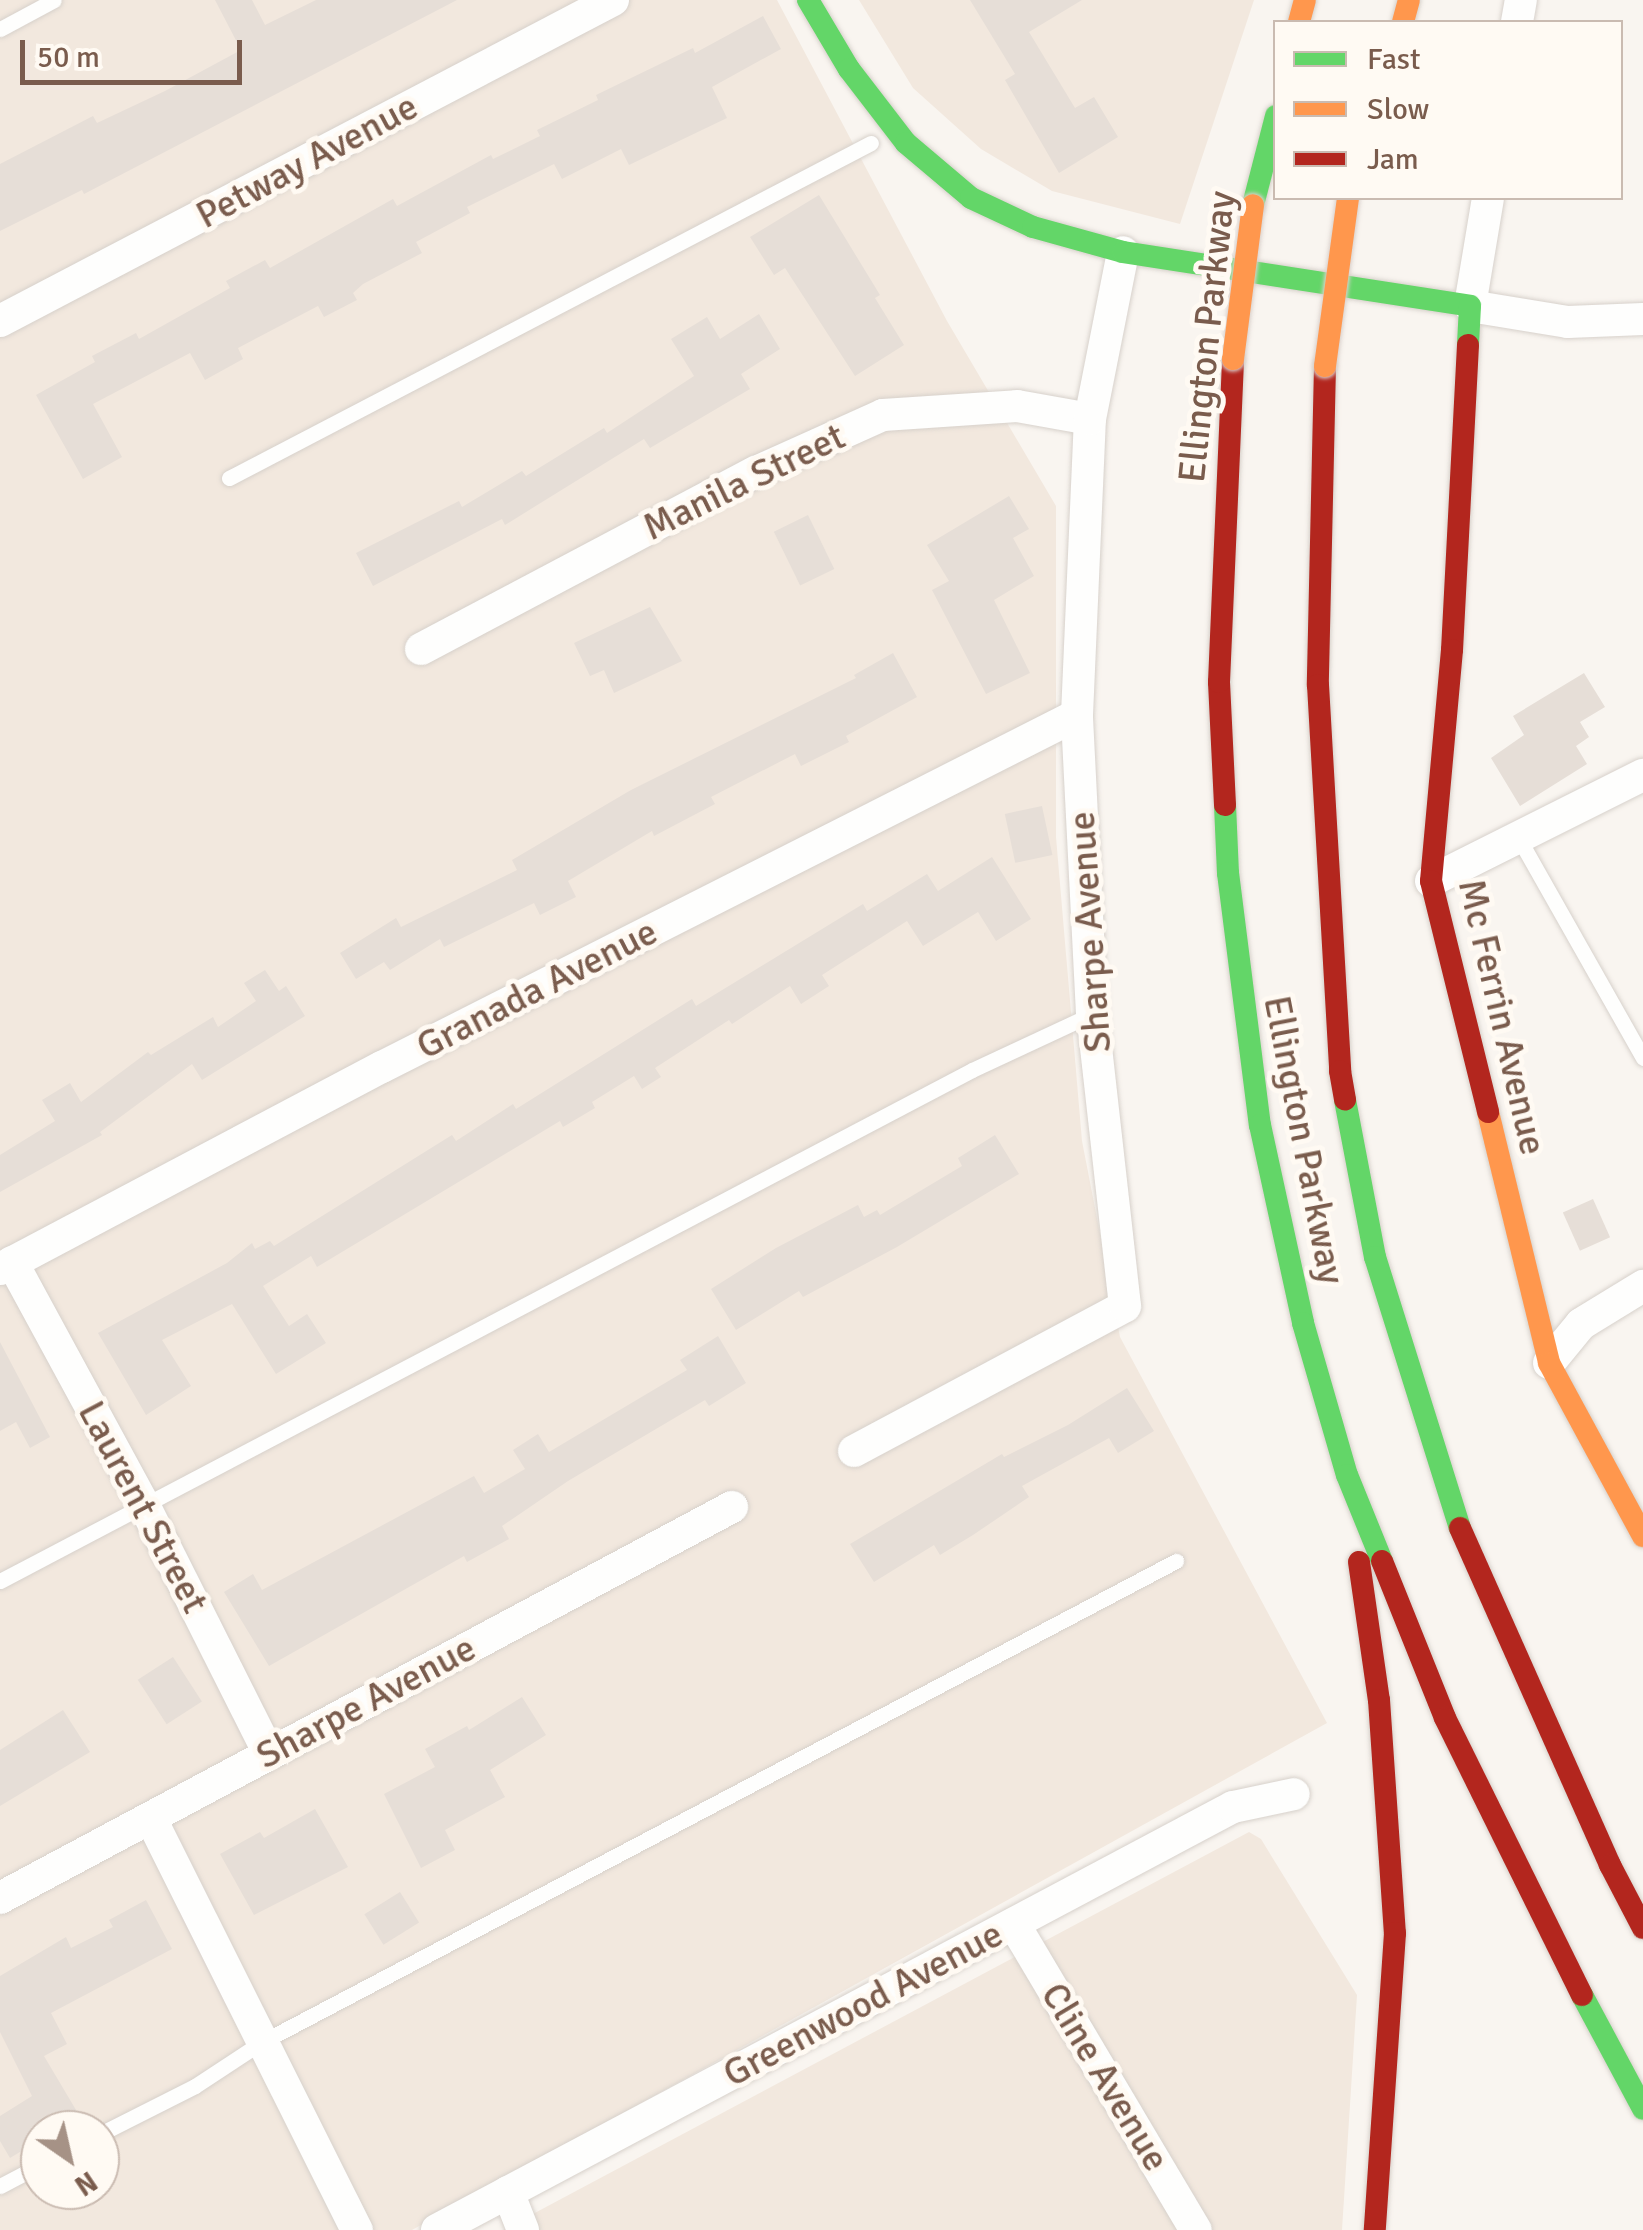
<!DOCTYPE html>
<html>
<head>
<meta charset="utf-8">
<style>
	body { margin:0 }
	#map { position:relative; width:1643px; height:2230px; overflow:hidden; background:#f9f5f0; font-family:Signika,sans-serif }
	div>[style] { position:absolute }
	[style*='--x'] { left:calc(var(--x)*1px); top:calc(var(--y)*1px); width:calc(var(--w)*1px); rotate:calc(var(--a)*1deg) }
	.residential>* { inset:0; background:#f2e8de }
	.building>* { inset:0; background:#e6ded7; transform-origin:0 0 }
	.roads { filter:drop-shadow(0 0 2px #d7d1cb) drop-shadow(0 0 2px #d7d1cb) }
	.lane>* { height:15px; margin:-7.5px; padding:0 7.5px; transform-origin:7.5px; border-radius:7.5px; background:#fefefd }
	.street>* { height:32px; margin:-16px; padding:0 16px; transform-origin:16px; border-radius:16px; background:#fefefd }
	.fast>* { height:22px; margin:-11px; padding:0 11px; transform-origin:11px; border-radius:11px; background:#63d668 }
	.slow>* { height:22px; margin:-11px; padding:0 11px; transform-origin:11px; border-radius:11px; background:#ff974d }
	.jam>* { height:22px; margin:-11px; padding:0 11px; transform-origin:11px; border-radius:11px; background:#b3261e }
	.bridges { filter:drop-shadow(0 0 2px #dad1cc) drop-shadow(0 0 2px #dad1cc) }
	.slow-bridge>* { height:22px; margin:-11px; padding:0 11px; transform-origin:11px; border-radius:11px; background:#ff974d }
	span { translate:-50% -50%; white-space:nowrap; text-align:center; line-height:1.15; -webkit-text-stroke:10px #fffaf3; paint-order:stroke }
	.street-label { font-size:38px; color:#7a5c4d }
	.legend { position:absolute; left:1273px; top:20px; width:350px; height:180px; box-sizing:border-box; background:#fffaf3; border:2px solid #cabbb1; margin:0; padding:12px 18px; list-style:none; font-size:30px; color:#7a5c4d }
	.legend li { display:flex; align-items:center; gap:20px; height:50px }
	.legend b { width:50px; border:2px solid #cabbb1 }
	.north { position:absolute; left:20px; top:2110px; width:100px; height:100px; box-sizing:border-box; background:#fffaf3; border:2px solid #cabbb1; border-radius:50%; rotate:146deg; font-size:28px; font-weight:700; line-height:40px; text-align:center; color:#7a5c4d }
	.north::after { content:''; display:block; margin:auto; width:35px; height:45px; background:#a69286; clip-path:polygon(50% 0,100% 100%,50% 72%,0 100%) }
	.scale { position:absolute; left:20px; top:40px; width:222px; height:45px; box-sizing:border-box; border:5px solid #7a5c4d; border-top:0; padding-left:12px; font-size:30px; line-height:35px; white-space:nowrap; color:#7a5c4d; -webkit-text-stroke:8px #fffaf3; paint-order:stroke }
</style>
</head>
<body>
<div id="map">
	<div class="residential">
		<div style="clip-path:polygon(evenodd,0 0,777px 0,947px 321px,1056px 506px,1056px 837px,1082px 1141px,1120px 1337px,1327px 1723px,412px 2230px,0 2230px,0 0,40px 2130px,100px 2130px,100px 2190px,40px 2190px,40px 2130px)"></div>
		<div style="clip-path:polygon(859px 0,1254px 0,1180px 224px,1052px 191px,981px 149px,913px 88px)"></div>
		<div style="clip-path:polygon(1249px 1832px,1261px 1839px,1357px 1995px,1342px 2230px,503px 2230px)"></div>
	</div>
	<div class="building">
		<div style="clip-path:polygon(215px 0,252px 0,265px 25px,316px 0,457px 0,84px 194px,82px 190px,0 231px,0 164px,93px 116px,97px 123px,165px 91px,241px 50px)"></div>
		<div style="clip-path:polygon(970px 0,1082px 0,1029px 32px,1075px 108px,1094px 97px,1118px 137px,1059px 173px,1005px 80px,1015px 74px)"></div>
		<div style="clip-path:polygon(763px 16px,781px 49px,712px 87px,727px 118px,629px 165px,621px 149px,562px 179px,554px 164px,467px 207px,470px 213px,416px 242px,422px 253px,363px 284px,353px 293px,357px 300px,324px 317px,318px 306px,238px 348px,243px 359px,205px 380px,190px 353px,93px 404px,122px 457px,83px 479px,36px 395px,95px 362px,92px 356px,136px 333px,139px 339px,230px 288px,226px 281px,265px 260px,270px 268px,393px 199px,397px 206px,491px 155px,493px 159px,540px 136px,537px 130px,598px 100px,596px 95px,693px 48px,695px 53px)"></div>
		<div style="clip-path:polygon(819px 195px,880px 295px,875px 298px,904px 345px,855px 376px,785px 268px,774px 275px,750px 237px)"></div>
		<div style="clip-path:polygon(759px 314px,780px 349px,741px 374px,750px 389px,650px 448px,644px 439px,505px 525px,502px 519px,373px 586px,356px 553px,459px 501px,462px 507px,522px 471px,526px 476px,604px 428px,607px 433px,694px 376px,671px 339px,707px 317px,720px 339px)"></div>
		<div style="clip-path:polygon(1009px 496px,1029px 529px,1013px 538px,1034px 576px,994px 600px,1030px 673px,986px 694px,932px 590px,949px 581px,927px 545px)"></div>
		<div style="left:808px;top:515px;width:60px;height:38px;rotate:64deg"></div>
		<div style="clip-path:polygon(650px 607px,682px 661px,614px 693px,604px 670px,590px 676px,574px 643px)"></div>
		<div style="clip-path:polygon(893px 653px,917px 697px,846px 736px,849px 742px,801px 766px,795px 754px,711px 797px,715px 804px,654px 836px,652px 831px,568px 881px,576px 897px,540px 915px,534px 903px,444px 947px,440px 939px,390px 970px,384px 962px,356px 979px,340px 953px,396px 918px,401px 927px,517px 870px,512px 860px,631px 790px,856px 678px,854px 675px)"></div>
		<div style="clip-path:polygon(1584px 673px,1605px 707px,1580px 722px,1589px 737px,1576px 746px,1587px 764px,1520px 806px,1491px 758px,1524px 735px,1513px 716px)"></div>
		<div style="left:1042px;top:806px;width:50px;height:38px;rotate:78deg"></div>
		<div style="clip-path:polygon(992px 857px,1031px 919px,996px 941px,978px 912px,923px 946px,907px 921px,822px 975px,829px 986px,801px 1004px,790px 986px,732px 1024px,729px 1020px,655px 1068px,661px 1077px,642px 1089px,634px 1076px,592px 1102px,595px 1108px,563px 1127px,560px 1121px,317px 1267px,311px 1256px,263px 1286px,289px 1326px,307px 1314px,326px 1343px,276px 1374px,232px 1304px,162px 1340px,191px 1386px,146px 1415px,98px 1333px,227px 1263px,252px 1243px,255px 1249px,270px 1241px,274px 1246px,452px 1135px,456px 1141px,513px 1104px,516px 1109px,692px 999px,696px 1006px,863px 904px,867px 911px,927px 874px,938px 891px)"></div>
		<div style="clip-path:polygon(265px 970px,279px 991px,286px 986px,305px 1016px,202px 1080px,192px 1064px,100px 1132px,102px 1135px,0 1192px,0 1155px,55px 1121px,42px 1100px,70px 1083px,81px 1102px,148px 1052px,151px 1055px,213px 1017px,218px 1027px,256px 1001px,244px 983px)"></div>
		<div style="clip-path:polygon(995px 1135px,1019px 1174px,897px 1247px,803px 1297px,799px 1291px,736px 1330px,711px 1289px,776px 1248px,858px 1205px,864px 1217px,877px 1210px,880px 1215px,962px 1166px,958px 1158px)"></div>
		<div style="left:1593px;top:1199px;width:42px;height:33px;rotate:66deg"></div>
		<div style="clip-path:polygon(718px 1336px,746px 1383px,709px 1406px,705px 1400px,568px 1481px,502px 1526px,509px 1539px,467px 1562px,464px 1556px,269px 1666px,224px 1592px,253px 1574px,262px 1590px,474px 1476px,484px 1493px,525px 1469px,513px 1450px,538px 1434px,549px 1452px,687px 1370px,680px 1360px)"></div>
		<div style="clip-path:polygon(0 1342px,50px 1437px,30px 1448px,16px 1422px,0 1431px)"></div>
		<div style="clip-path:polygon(1127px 1388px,1154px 1431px,1118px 1453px,1109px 1438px,1022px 1486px,1029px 1497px,973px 1535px,940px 1555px,934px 1545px,874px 1582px,850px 1544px,1002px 1454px,1004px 1457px,1068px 1425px)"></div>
		<div style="left:173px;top:1657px;width:53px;height:42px;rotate:57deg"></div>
		<div style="clip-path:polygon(522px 1697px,546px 1735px,490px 1770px,505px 1797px,445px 1830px,455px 1850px,421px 1868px,384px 1794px,435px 1767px,425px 1749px,467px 1726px,469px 1730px)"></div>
		<div style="clip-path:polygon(63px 1710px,90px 1752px,0 1806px,0 1750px)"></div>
		<div style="clip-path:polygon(315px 1809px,348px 1867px,254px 1915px,220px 1854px,260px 1832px,264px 1838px)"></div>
		<div style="left:400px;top:1892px;width:36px;height:42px;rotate:58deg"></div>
		<div style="clip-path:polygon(146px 1900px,172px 1949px,51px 2013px,67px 2044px,44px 2056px,79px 2115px,54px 2130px,40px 2130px,40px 2140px,10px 2158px,0 2141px,0 2116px,32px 2096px,0 2032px,0 1976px,66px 1937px,71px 1948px,113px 1927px,109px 1920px)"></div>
	</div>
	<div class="roads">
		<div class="lane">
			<div style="--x:0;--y:29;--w:61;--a:-28.2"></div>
			<div style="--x:229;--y:478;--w:724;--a:-27.56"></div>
			<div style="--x:1518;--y:837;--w:254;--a:60.5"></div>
			<div style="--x:0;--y:1581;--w:1098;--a:-27.73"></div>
			<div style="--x:972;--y:1070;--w:132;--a:-25"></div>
			<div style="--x:100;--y:2134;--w:106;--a:-26.8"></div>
			<div style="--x:195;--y:2086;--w:80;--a:-33.3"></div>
			<div style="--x:262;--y:2042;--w:1033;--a:-27.76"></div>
			<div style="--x:0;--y:2186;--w:45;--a:-27.7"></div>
		</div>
		<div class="street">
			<div style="--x:1517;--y:22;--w:22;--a:-80"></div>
			<div style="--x:1488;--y:198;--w:109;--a:99.5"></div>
			<div style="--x:1470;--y:306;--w:99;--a:9.3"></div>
			<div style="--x:1568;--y:322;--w:75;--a:-2.3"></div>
			<div style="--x:0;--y:321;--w:692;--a:-27.64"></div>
			<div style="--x:421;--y:649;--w:379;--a:-27.9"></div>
			<div style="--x:756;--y:472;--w:139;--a:-24.2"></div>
			<div style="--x:883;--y:415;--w:134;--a:-3.8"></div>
			<div style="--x:1017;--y:406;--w:74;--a:10.1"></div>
			<div style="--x:1431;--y:881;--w:237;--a:-26.6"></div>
			<div style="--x:12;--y:1262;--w:279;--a:61.5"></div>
			<div style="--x:145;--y:1507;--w:276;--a:63.3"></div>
			<div style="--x:0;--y:1269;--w:432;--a:-27.9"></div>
			<div style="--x:382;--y:1067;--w:779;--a:-26.86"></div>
			<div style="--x:1549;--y:1363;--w:50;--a:-50.6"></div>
			<div style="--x:1581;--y:1324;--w:73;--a:-31.5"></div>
			<div style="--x:854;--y:1451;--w:307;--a:-28.1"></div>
			<div style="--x:1125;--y:1306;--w:294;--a:-96.4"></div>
			<div style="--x:1092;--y:1014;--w:299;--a:-92.9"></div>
			<div style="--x:1077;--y:715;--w:296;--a:-87.5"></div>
			<div style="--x:1090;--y:419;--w:170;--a:-78.8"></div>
			<div style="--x:151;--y:1819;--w:460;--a:63.4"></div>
			<div style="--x:0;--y:1898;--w:830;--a:-28.11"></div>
			<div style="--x:1014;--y:1924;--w:356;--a:59.3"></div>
			<div style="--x:508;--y:2192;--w:41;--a:68.5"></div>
			<div style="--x:437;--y:2230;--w:901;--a:-27.99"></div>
			<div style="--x:1233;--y:1807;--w:62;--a:-12"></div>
		</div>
		<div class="fast">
			<div style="--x:808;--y:0;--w:80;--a:59.3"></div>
			<div style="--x:849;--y:69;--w:93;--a:52.4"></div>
			<div style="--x:906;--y:143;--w:85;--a:40.2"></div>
			<div style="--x:971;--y:198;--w:68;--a:25.1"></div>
			<div style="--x:1033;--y:227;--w:93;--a:15.5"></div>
			<div style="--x:1123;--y:252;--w:351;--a:8.8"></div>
			<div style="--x:1470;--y:306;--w:39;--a:93"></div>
			<div style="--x:1253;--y:205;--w:92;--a:-75.5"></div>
			<div style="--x:1225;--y:805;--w:68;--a:87.5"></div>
			<div style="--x:1228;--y:873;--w:254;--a:82.8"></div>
			<div style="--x:1260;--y:1125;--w:203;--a:77.7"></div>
			<div style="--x:1303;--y:1323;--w:158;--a:73.9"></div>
			<div style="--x:1347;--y:1475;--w:93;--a:67.9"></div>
			<div style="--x:1345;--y:1100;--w:160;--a:79.2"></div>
			<div style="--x:1375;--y:1257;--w:284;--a:72.6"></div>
			<div style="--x:1582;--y:1995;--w:129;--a:61.8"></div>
		</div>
		<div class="slow">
			<div style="--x:1299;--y:22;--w:23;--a:-75"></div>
			<div style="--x:1403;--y:22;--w:23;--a:-75"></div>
			<div style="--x:1488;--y:1112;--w:258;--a:76.3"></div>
			<div style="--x:1549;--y:1363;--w:197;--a:61.5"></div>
		</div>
		<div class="jam">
			<div style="--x:1468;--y:345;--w:305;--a:93"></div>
			<div style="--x:1452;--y:650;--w:232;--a:95.2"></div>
			<div style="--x:1431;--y:881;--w:238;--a:76.1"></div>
			<div style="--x:1325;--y:366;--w:319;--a:91.3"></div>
			<div style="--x:1318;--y:685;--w:387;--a:86.7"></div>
			<div style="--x:1340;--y:1071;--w:29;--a:80"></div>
			<div style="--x:1225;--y:805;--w:123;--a:-92.8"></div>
			<div style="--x:1219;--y:682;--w:323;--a:-87.5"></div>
			<div style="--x:1460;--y:1528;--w:369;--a:66"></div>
			<div style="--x:1610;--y:1865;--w:71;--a:62.4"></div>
			<div style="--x:1382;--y:1561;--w:169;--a:68.1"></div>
			<div style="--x:1445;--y:1718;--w:309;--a:63.7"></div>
			<div style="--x:1359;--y:1562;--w:139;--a:81.8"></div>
			<div style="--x:1379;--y:1700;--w:234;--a:86.1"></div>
			<div style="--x:1395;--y:1933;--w:298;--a:93.9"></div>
		</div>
	</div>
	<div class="bridges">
		<div class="slow-bridge">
			<div style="--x:1233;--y:359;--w:155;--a:-82.6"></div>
			<div style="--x:1325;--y:366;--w:170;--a:-82.2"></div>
		</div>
	</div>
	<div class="street-label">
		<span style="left:307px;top:161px;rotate:-28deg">Petway Avenue</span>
		<span style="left:1207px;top:337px;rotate:-84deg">Ellington Parkway</span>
		<span style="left:744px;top:482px;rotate:-26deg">Manila Street</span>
		<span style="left:1090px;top:932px;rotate:-94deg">Sharpe Avenue</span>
		<span style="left:537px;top:989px;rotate:-27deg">Granada Avenue</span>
		<span style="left:1502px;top:1017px;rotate:77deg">Mc Ferrin Avenue</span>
		<span style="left:1304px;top:1140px;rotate:79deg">Ellington Parkway</span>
		<span style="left:143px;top:1507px;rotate:62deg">Laurent Street</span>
		<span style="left:366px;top:1702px;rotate:-28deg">Sharpe Avenue</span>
		<span style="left:863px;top:2004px;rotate:-28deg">Greenwood Avenue</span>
		<span style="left:1105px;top:2077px;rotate:59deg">Cline Avenue</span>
	</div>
	<ul class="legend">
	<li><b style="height:12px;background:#63d668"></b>Fast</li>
	<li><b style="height:12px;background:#ff974d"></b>Slow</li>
	<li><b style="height:12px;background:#b3261e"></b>Jam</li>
	</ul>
	<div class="north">N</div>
	<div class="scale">50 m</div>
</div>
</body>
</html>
